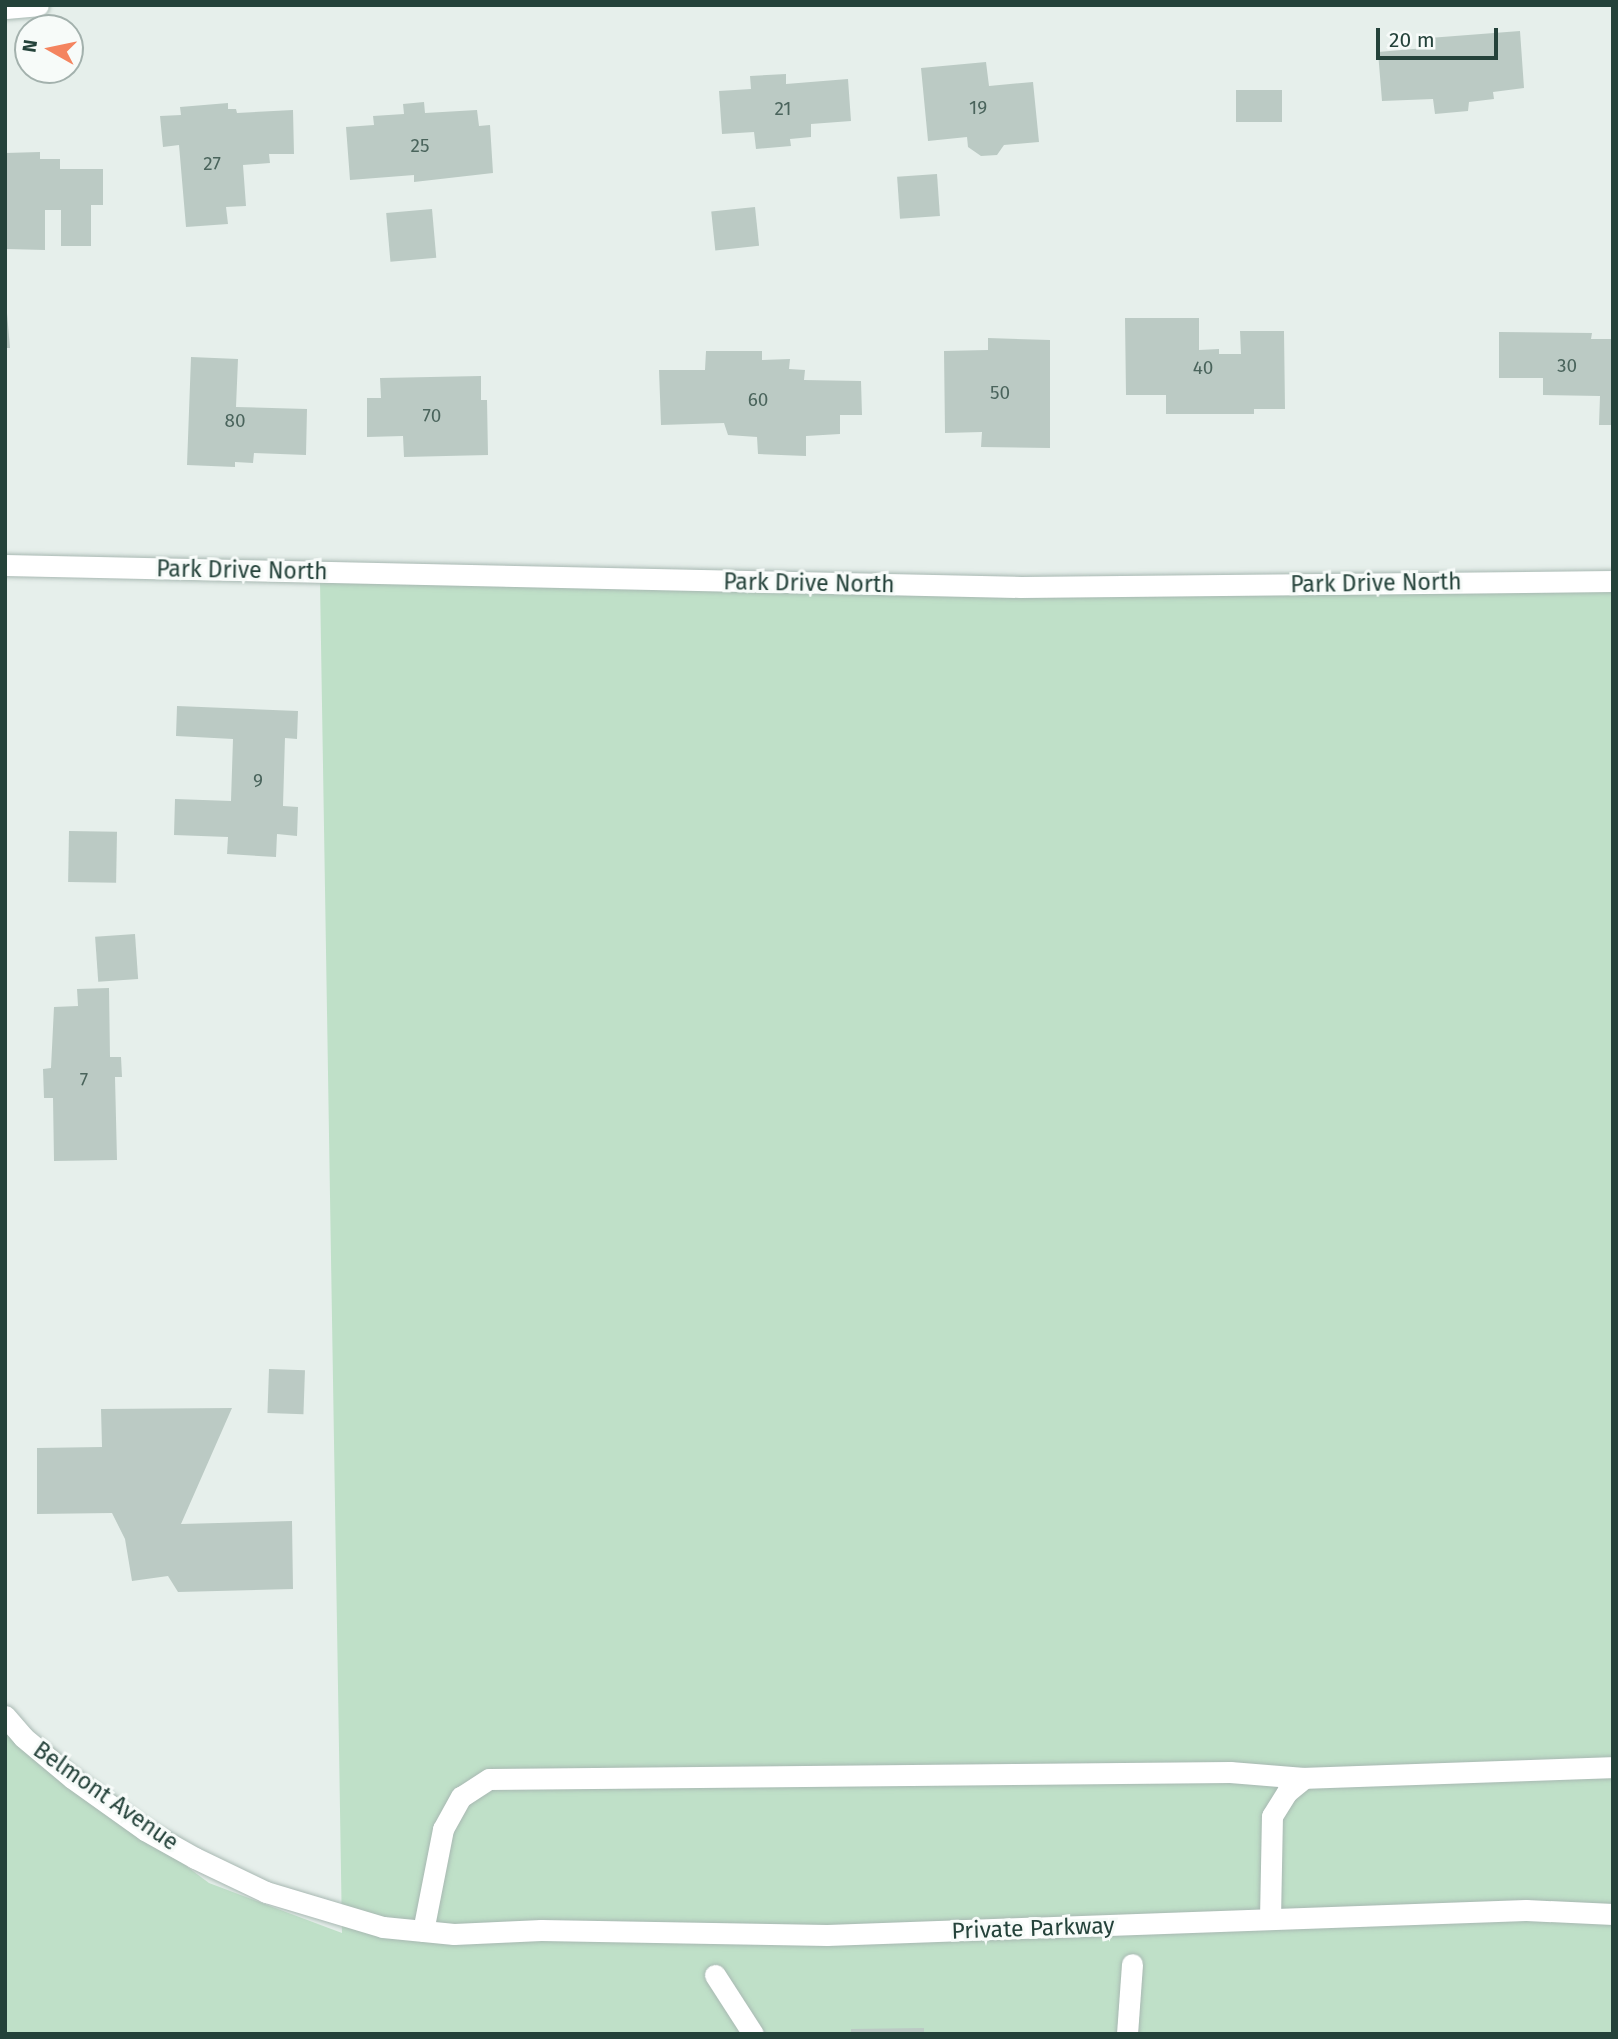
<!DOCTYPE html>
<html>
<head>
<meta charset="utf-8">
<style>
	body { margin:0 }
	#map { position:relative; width:1618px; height:2039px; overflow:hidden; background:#e6efeb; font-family:"Fira Sans",sans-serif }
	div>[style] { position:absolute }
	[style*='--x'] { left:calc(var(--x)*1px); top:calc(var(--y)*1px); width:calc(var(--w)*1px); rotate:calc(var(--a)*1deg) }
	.green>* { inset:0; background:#bfe0c8 }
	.building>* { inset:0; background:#bbcac4; transform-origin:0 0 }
	.roads { filter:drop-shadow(0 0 2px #a8b8b2) drop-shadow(0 0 2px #a8b8b2) }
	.lane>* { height:21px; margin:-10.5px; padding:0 10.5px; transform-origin:10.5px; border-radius:10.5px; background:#fff }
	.street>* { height:21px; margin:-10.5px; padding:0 10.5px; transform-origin:10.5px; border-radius:10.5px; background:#fff }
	span { translate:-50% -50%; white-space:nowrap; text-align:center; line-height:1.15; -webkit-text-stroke:6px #f7fbf9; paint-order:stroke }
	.number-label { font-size:19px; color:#4a645c }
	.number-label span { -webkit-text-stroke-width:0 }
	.street-label { font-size:23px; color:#24423a }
	.frame { position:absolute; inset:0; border:7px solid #24423a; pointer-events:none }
	.north { position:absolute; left:14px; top:14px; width:70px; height:70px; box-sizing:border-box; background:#f7fbf9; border:2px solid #a3b1ad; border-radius:50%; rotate:279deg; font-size:19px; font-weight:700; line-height:28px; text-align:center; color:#24423a }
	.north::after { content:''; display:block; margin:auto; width:24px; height:32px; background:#f4845f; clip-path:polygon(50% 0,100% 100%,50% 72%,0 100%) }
	.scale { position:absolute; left:1376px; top:28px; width:122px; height:32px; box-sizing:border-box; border:4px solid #24423a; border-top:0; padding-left:9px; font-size:21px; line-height:24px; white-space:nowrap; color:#24423a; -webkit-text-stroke:5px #f7fbf9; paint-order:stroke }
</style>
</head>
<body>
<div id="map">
	<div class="green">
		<div style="clip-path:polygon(1613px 575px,1613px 2034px,5px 2034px,5px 1731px,209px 1883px,342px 1933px,320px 582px)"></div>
	</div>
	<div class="building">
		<div style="clip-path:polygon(1520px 31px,1524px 88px,1493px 92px,1494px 99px,1469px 102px,1468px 111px,1435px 114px,1433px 99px,1382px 101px,1378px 52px,1425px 48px,1429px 38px)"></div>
		<div style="clip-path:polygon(986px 62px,989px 86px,1033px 82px,1039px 142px,1004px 145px,997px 155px,981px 156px,968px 147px,967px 137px,928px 141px,921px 68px)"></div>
		<div style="clip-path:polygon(786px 74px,786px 84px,848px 79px,851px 121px,811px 124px,811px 137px,790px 139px,791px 146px,756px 149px,754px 132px,722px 134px,719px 91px,751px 89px,750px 76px)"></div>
		<div style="left:1236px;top:90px;width:46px;height:32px"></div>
		<div style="clip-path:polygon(424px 102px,425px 113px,477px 110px,479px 126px,490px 125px,493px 173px,414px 182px,414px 175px,350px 180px,346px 127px,374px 125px,373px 116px,404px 114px,403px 104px)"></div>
		<div style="clip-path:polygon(228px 103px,228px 109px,236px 109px,237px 113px,293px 110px,294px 154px,269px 154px,270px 163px,243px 165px,246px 206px,226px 207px,228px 224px,186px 227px,179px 145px,163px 147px,160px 116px,181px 115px,180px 107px)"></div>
		<div style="clip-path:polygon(40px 152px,40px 159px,60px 159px,60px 169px,103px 169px,103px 205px,91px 205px,91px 246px,61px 246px,61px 210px,45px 210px,45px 250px,7px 249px,5px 153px)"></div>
		<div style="left:937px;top:174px;width:42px;height:40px;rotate:86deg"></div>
		<div style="left:755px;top:207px;width:39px;height:44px;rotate:84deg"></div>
		<div style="left:432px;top:209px;width:49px;height:46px;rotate:85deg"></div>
		<div style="clip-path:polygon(5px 290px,10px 348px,5px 348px)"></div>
		<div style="clip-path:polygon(1125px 318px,1199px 318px,1199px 350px,1219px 349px,1219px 354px,1241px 354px,1240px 331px,1284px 331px,1285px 409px,1254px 409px,1254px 414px,1166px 414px,1166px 395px,1126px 395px)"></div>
		<div style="clip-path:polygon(1499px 332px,1592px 333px,1591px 339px,1613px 339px,1613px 425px,1599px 425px,1600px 396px,1543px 395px,1543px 378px,1499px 378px)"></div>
		<div style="clip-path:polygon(988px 338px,1050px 340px,1050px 448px,981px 447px,982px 432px,945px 433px,944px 351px,988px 350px)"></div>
		<div style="clip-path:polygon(706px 351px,762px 351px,762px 360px,790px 359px,789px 369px,805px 370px,804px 380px,861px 381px,862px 415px,840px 415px,840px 434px,806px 436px,806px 456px,758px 454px,757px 437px,728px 435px,724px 423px,661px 425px,659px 370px,705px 370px)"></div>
		<div style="clip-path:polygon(191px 357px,238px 359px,236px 407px,307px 409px,306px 455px,254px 453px,253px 463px,235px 462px,235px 467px,187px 465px)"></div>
		<div style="clip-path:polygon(481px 376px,481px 400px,487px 400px,488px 455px,404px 457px,403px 436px,367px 437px,367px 398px,381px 398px,380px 378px)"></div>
		<div style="clip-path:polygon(177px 706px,298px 711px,297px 739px,285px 738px,283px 806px,298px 807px,297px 836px,277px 834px,276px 857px,227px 854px,228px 837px,174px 835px,175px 799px,231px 801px,233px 739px,176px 736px)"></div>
		<div style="left:69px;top:831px;width:48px;height:51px;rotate:1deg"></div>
		<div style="left:135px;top:934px;width:45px;height:40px;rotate:86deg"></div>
		<div style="clip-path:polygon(109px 988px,110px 1057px,121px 1057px,122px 1077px,115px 1077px,117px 1160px,54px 1161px,53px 1098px,44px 1098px,43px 1069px,51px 1068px,54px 1007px,78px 1006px,77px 989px)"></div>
		<div style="left:269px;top:1369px;width:36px;height:44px;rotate:2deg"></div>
		<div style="clip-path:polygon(232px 1408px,181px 1524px,292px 1521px,293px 1589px,178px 1592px,168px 1576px,132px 1581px,125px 1539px,112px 1513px,37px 1514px,37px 1448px,102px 1447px,101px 1409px)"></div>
		<div style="clip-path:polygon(924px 2028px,924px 2034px,851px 2034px,851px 2029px)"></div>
	</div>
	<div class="roads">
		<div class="lane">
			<div style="--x:1270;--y:1919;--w:103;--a:-88.9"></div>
			<div style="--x:1272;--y:1816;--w:28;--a:-58"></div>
			<div style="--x:1287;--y:1792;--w:22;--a:-39"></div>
			<div style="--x:1304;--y:1778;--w:309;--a:-2"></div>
			<div style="--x:423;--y:1931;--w:104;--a:-78.9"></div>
			<div style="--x:443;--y:1829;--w:37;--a:-61"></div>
			<div style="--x:461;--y:1797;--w:33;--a:-33"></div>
			<div style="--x:489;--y:1779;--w:741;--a:-0.54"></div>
			<div style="--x:1230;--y:1772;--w:74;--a:4.6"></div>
			<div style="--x:454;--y:1934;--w:87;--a:-2.6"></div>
			<div style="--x:541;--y:1930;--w:286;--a:1"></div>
			<div style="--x:827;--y:1935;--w:699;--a:-2.05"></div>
			<div style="--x:1526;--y:1910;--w:87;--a:2.6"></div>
			<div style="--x:715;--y:1975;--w:70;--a:57.2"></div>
			<div style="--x:1127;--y:2034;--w:70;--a:-85.9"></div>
		</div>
		<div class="street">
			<div style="--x:5;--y:8;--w:33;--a:-5"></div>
			<div style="--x:5;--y:565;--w:1016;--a:1.24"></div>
			<div style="--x:1021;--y:587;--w:592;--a:-0.58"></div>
			<div style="--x:5;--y:1716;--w:28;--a:49"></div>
			<div style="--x:23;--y:1737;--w:64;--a:39.9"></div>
			<div style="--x:72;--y:1778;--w:90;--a:35.5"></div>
			<div style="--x:145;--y:1830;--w:57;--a:29.2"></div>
			<div style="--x:195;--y:1858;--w:79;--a:25.6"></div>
			<div style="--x:266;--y:1892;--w:122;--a:16.7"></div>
			<div style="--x:383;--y:1927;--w:71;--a:5.6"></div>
		</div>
	</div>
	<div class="number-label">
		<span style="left:978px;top:108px">19</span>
		<span style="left:783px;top:109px">21</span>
		<span style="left:420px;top:146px">25</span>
		<span style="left:212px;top:164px">27</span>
		<span style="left:1567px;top:366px">30</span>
		<span style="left:1203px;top:368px">40</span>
		<span style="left:1000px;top:393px">50</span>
		<span style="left:758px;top:400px">60</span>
		<span style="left:432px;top:416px">70</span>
		<span style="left:235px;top:421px">80</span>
		<span style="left:258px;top:781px">9</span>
		<span style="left:84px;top:1080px">7</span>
	</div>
	<div class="street-label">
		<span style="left:242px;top:570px;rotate:1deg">Park Drive North</span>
		<span style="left:809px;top:583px;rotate:1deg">Park Drive North</span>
		<span style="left:1376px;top:583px;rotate:-1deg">Park Drive North</span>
		<span style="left:106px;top:1796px;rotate:35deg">Belmont Avenue</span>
		<span style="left:1033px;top:1928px;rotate:-2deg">Private Parkway</span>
	</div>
	<div class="frame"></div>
	<div class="north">N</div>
	<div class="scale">20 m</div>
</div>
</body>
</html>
